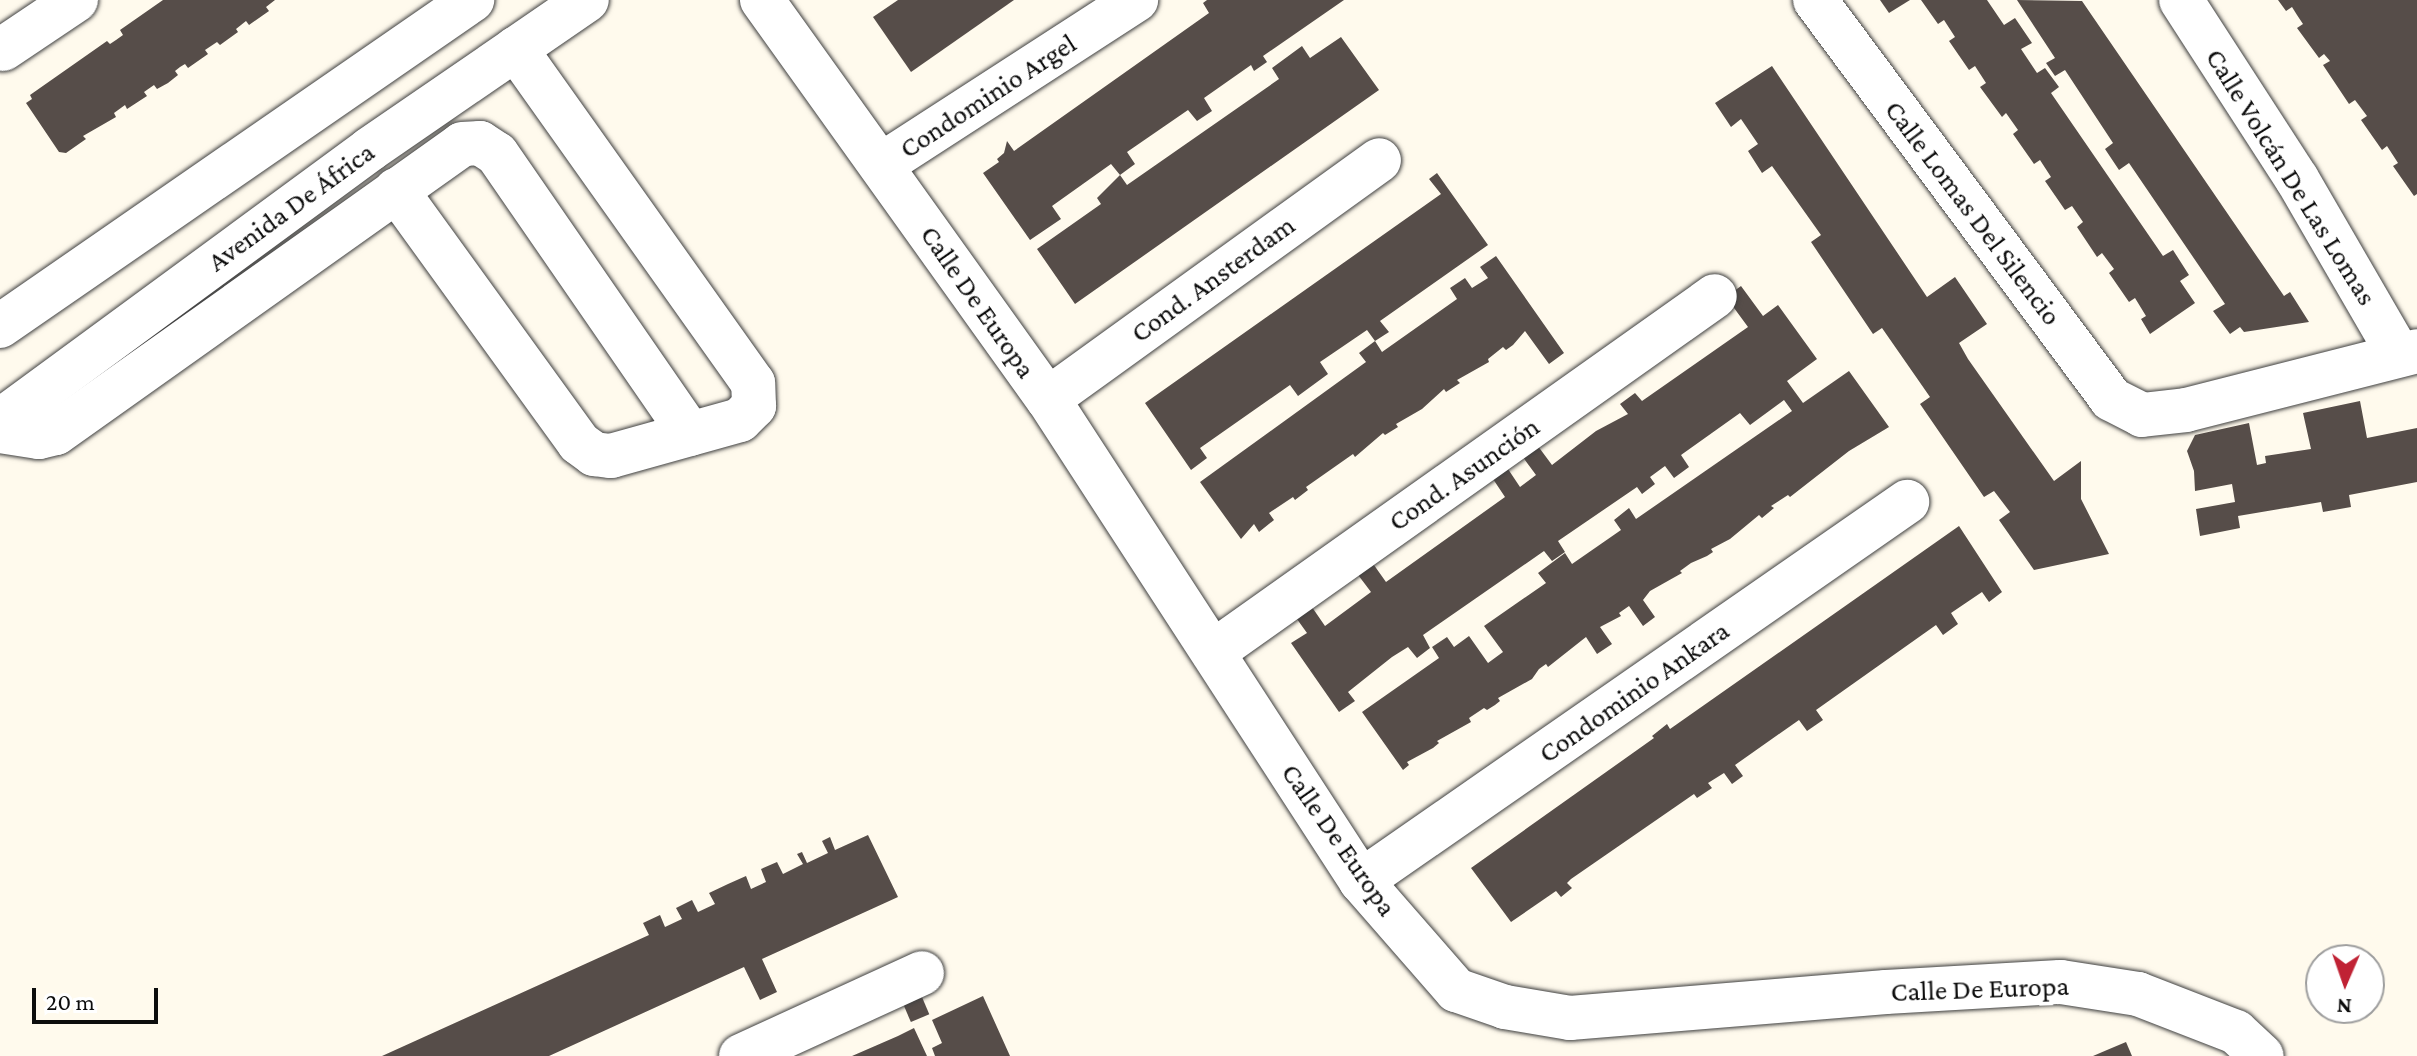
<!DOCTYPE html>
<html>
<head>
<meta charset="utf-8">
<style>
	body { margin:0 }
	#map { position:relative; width:2417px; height:1056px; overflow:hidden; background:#fffaed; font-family:"Crimson Pro",serif }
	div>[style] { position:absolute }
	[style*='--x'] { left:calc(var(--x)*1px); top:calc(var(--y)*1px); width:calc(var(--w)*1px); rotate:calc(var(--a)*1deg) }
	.building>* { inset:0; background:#564d49; transform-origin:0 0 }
	.roads { filter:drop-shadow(0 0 2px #404040) drop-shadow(0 0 2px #404040) }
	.minor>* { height:44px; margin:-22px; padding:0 22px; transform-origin:22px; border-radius:22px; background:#fff }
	span { translate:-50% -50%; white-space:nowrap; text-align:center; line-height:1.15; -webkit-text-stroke:8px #fff; paint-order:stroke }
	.street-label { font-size:28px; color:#0d0d0d }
	.north { position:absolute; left:2305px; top:944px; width:80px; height:80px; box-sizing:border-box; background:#fff; border:2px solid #9e9e9e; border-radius:50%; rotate:182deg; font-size:22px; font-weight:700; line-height:32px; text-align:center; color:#0d0d0d }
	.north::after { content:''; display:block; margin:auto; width:28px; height:36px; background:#c02234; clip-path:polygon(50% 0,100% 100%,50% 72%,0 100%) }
	.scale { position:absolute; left:32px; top:988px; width:126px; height:36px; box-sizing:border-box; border:4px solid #0d0d0d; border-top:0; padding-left:10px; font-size:24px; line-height:28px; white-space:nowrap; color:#0d0d0d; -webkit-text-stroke:6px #fff; paint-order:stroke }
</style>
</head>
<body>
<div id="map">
	<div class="building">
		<div style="clip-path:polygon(163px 0,275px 0,266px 7px,269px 11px,249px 25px,246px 21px,236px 29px,238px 32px,220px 45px,217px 42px,205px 50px,208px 54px,188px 68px,185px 64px,180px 67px,175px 71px,178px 75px,168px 83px,157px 89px,154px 85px,144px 92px,147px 96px,127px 109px,125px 105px,114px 113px,116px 117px,83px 136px,86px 139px,66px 153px,59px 152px,26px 103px,32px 99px,30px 95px,107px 41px,110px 44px,116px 40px,123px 35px,120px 30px)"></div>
		<div style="clip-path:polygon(898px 0,1014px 0,911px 72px,873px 17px)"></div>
		<div style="clip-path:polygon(1207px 0,1344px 0,1263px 56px,1267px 62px,1254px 71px,1251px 65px,1204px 98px,1212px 111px,1197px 121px,1188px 110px,1127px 152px,1135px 164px,1120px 175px,1111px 164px,1052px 206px,1061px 219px,1030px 240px,983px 173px,999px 162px,997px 159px,1004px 153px,1007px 141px,1014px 151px,1209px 13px,1203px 3px)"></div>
		<div style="clip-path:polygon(1880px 0,1910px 0,1889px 13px)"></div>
		<div style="clip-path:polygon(1921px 0,1987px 0,2004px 25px,2015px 18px,2032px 43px,2021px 49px,2037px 73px,2045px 68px,2059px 87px,2051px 93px,2163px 256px,2173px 250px,2189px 275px,2180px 281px,2195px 303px,2150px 334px,2141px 319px,2146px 316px,2135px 298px,2129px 302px,2109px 273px,2114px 269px,2102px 253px,2097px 257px,2077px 227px,2083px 222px,2072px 206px,2065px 210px,2045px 181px,2051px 177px,2040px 160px,2034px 164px,2013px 134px,2018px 130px,2006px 113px,2002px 117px,1980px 87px,1986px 83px,1975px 66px,1969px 70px,1949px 41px,1955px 37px,1944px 20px,1938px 24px)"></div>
		<div style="clip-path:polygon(2017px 0,2082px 1px,2284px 296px,2290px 292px,2309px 322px,2244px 332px,2240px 327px,2230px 334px,2213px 311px,2225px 304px,2129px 163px,2119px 170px,2105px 149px,2113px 143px,2065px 70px,2055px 76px,2046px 63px,2055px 58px)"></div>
		<div style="clip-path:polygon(2278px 0,2417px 0,2417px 194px,2414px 196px,2393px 166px,2398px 163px,2387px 146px,2382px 150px,2361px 120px,2367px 116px,2355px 100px,2349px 104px,2323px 65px,2330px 61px,2324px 54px,2319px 58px,2297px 28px,2303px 24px,2297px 15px,2292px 7px,2286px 11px)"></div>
		<div style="clip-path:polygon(1341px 37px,1379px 90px,1075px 304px,1037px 249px,1101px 204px,1097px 198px,1120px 175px,1127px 185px,1279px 79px,1272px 68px,1302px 46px,1310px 58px)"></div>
		<div style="clip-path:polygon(1772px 66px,1927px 297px,1955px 277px,1987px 324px,1959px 343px,1968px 359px,2054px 481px,2081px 461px,2081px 499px,2109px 554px,2034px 570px,1999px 520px,2010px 512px,1994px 491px,1984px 497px,1920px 404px,1930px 397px,1882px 328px,1873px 334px,1811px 242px,1821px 235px,1772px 166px,1762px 173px,1748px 151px,1758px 144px,1741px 119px,1731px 127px,1715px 103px)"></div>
		<div style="clip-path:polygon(1437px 173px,1488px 245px,1380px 321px,1389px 332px,1375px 341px,1367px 330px,1320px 362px,1328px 374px,1298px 396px,1290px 385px,1200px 448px,1207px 458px,1191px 470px,1145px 403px,1441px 194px,1429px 179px)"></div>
		<div style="clip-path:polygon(1496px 256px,1564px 353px,1549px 364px,1525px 331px,1513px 345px,1506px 350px,1503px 347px,1488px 359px,1489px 362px,1457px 380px,1460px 383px,1446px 392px,1444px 389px,1422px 409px,1396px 424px,1398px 427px,1385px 435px,1383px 433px,1355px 457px,1353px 454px,1306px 487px,1308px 490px,1295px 500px,1293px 497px,1269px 513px,1274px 520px,1259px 532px,1254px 524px,1241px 539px,1200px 482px,1366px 362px,1359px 353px,1375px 341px,1382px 352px,1457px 299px,1450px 288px,1465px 278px,1472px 288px,1488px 278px,1480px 267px)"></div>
		<div style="clip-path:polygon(1741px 286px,1763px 316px,1778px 305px,1817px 359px,1787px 381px,1803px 403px,1849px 371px,1889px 427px,1849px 451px,1790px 497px,1788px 495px,1771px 506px,1774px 508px,1762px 518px,1759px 515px,1730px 539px,1711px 549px,1713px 552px,1707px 556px,1691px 563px,1680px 571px,1682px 573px,1650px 591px,1643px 600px,1655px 617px,1643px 626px,1629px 606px,1619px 613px,1621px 616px,1600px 627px,1612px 644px,1597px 654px,1586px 637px,1548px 667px,1546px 664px,1539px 669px,1532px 679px,1498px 698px,1500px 701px,1495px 705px,1487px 710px,1484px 708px,1469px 718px,1471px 722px,1437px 741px,1439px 743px,1433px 748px,1407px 762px,1409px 765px,1403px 770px,1362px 712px,1439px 658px,1432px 647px,1447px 637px,1454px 647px,1469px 636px,1488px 663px,1503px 652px,1484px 626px,1546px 583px,1538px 573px,1565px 553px,1572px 564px,1621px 530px,1614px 520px,1629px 508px,1636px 519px,1792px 411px,1784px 400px,1750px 425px,1740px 413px,1681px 455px,1689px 467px,1674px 478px,1665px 466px,1650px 477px,1655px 484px,1642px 494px,1637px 487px,1558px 541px,1565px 552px,1552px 561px,1544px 551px,1423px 635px,1430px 648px,1417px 658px,1408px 647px,1392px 657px,1348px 692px,1355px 701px,1339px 712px,1291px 643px,1307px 633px,1289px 608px,1305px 597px,1325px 626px,1371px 592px,1349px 563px,1364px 551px,1386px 582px,1505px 497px,1493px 479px,1508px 469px,1520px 487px,1536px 475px,1514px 445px,1529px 434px,1552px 465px,1596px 431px,1628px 414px,1620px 404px,1635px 393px,1642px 401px,1748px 327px,1726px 297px)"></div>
		<div style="clip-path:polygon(2360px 401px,2367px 438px,2417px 428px,2417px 482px,2349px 495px,2351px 507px,2323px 512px,2321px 502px,2238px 516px,2240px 528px,2200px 536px,2196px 509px,2235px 502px,2232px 484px,2195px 491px,2194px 471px,2187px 451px,2195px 435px,2249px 423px,2257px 465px,2266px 463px,2265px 456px,2311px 449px,2303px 413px)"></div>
		<div style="clip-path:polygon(1959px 526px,2002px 592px,1989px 602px,1982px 592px,1951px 613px,1958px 624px,1943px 635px,1936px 625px,1816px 710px,1823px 720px,1807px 731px,1799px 720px,1735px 765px,1743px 776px,1732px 784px,1724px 773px,1708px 783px,1712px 788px,1697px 798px,1694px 794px,1571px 879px,1567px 883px,1572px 888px,1561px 897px,1556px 891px,1511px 922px,1471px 868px,1654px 738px,1652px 736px,1667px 724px,1670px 729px)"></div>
		<div style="clip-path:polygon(868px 835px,898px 897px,762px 959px,777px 992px,760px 1000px,744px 967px,549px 1056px,382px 1056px,649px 935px,643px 923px,660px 915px,665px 927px,682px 919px,676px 908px,692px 900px,698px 912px,715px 904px,709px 893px,728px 884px,746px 876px,751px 889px,766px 882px,761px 869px,777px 862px,783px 874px,803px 864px,797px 854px,802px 852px,807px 863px,828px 853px,822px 841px,830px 837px,835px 850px)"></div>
		<div style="left:916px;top:983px;width:34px;height:20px;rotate:67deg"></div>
		<div style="clip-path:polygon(983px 996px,1010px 1056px,935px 1056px,932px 1048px,942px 1043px,932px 1020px)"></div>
		<div style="clip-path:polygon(914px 1028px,927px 1056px,852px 1056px,898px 1036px)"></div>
		<div style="clip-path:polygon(2126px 1042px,2132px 1056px,2093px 1056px,2107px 1050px)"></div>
	</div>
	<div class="roads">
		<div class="minor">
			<div style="--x:762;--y:0;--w:491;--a:54.4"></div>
			<div style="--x:1048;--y:399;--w:575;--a:57"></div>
			<div style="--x:1361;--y:881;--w:145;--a:48.9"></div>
			<div style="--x:1456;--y:990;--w:52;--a:19.1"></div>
			<div style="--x:1505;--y:1007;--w:66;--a:9.6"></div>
			<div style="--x:1570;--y:1018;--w:317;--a:-4.7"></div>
			<div style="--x:1886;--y:992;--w:175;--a:-3.3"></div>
			<div style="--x:2061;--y:982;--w:78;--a:8.9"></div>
			<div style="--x:2138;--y:994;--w:105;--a:21.2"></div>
			<div style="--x:2236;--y:1032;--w:35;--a:43"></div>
			<div style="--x:1815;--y:0;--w:497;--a:53.4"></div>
			<div style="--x:2111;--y:399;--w:35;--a:27"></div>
			<div style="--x:2142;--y:415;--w:44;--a:-6.5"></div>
			<div style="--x:2186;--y:410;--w:238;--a:-14.3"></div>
			<div style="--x:2181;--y:0;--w:213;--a:57.1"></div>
			<div style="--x:2297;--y:179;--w:203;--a:59.9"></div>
			<div style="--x:3;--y:49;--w:88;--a:-33.9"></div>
			<div style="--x:881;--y:165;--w:304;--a:-32.9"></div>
			<div style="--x:396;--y:190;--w:312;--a:54.1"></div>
			<div style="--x:579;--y:443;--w:19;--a:36"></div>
			<div style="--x:594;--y:454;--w:17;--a:7"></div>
			<div style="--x:611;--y:456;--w:134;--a:-15.6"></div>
			<div style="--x:740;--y:420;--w:20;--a:-45"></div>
			<div style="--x:754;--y:406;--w:23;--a:-92"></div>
			<div style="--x:753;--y:383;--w:410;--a:-125.4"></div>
			<div style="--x:0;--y:326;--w:574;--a:-34.63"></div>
			<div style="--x:1048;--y:399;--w:408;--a:-35.8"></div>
			<div style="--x:0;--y:421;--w:459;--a:-36.3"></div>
			<div style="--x:370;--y:149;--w:263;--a:-34.5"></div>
			<div style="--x:0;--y:431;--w:39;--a:9"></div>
			<div style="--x:39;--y:437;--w:17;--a:-13"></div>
			<div style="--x:56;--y:433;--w:498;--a:-35.4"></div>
			<div style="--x:462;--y:144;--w:18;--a:-3"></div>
			<div style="--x:480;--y:143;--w:20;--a:33"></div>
			<div style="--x:497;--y:154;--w:340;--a:55.4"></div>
			<div style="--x:1213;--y:652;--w:615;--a:-35.34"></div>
			<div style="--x:1361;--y:881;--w:665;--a:-34.77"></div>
			<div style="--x:741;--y:1056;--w:199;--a:-24.6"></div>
		</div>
	</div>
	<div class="street-label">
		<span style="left:988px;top:96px;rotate:-33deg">Condominio Argel</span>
		<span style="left:2291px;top:177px;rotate:58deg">Calle Volcán De Las Lomas</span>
		<span style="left:291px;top:207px;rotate:-36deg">Avenida De África</span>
		<span style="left:1973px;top:213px;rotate:53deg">Calle Lomas Del Silencio</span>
		<span style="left:1213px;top:279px;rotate:-36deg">Cond. Ansterdam</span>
		<span style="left:978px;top:302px;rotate:55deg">Calle De Europa</span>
		<span style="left:1464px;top:474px;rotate:-35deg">Cond. Asunción</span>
		<span style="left:1634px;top:692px;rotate:-35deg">Condominio Ankara</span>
		<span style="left:1339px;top:840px;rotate:55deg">Calle De Europa</span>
		<span style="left:1980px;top:989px;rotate:-2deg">Calle De Europa</span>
	</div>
	<div class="north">N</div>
	<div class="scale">20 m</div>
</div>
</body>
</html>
